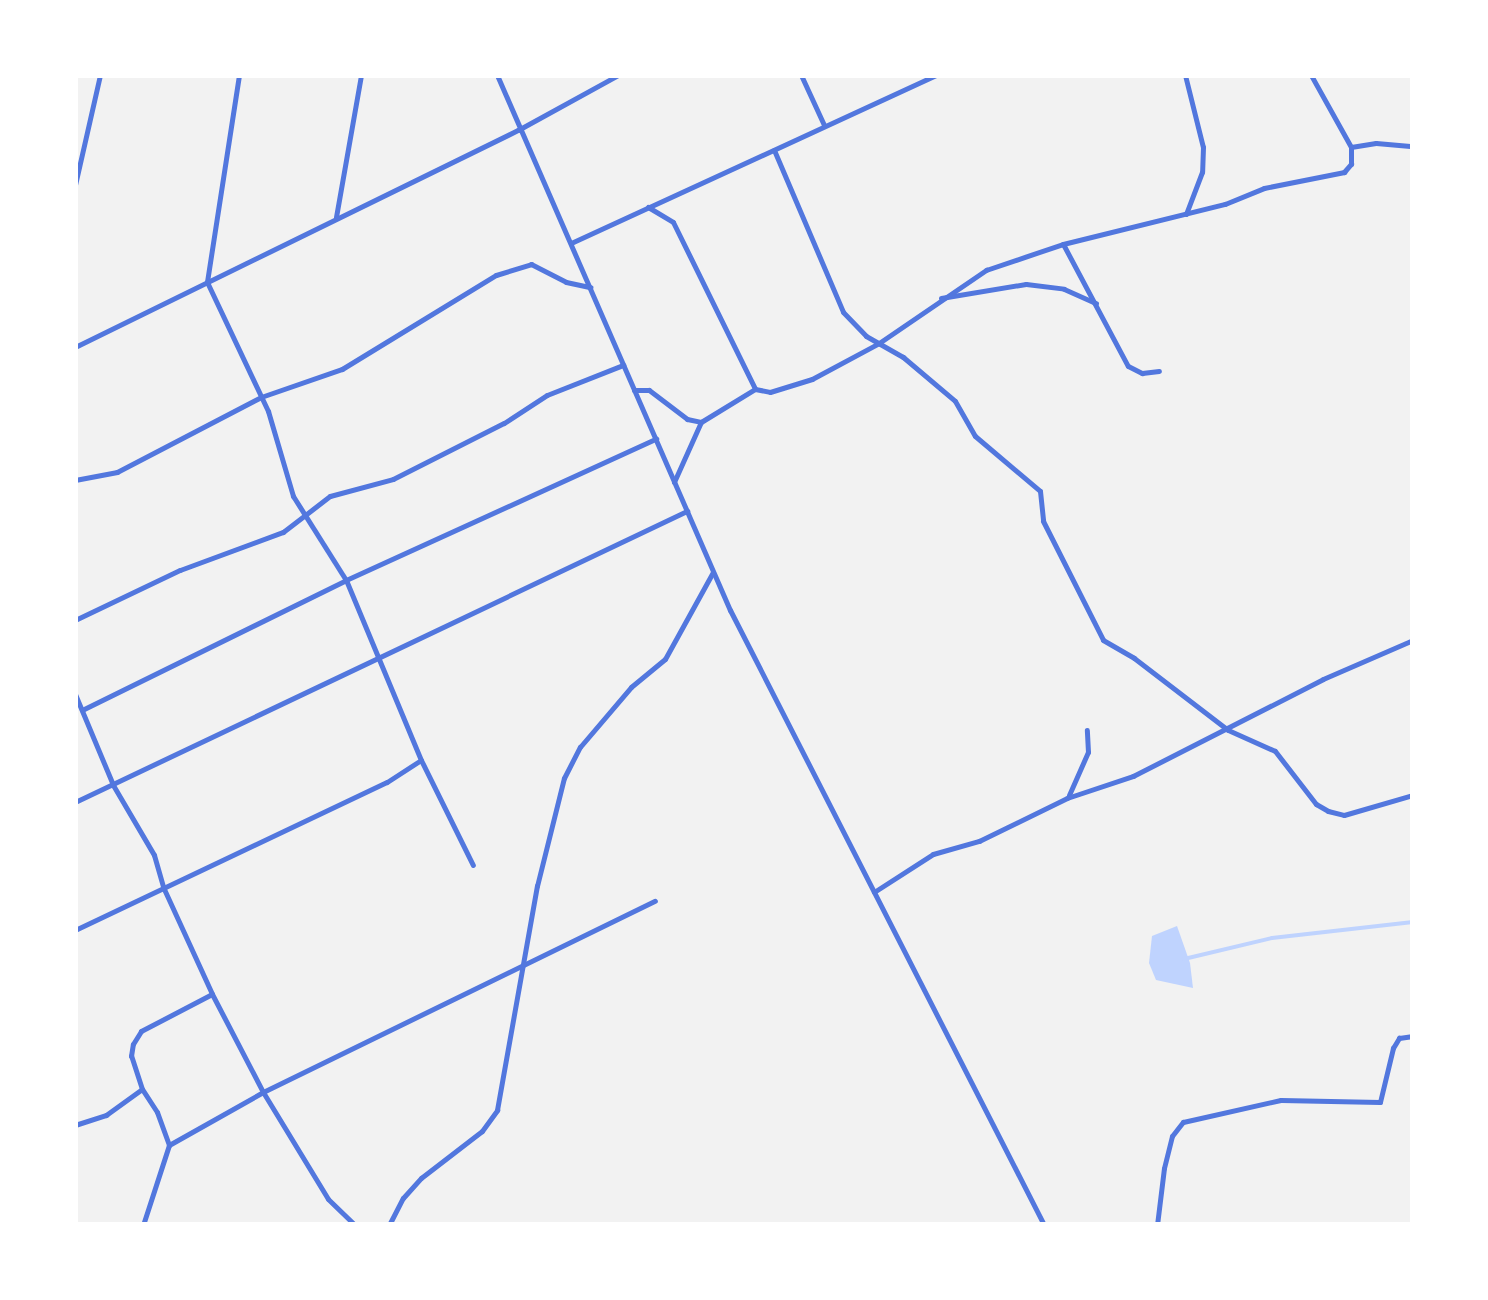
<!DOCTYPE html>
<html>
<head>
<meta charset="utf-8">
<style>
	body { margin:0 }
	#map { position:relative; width:1488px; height:1300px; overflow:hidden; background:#f2f2f2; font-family:Figtree,sans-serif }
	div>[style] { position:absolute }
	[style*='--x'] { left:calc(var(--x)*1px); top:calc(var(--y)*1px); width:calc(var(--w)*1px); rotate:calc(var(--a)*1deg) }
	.water>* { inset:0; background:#bfd3fe }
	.stream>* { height:4px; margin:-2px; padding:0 2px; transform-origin:2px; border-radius:2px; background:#bfd3fe }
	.minor>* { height:5px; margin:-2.5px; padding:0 2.5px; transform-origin:2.5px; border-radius:2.5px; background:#5277de }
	span { translate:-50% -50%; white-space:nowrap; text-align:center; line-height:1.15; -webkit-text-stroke:10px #fff; paint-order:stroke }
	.frame { position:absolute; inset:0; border:78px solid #fff; pointer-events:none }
</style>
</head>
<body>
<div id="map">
	<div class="water">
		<div style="clip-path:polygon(1177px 926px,1190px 963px,1193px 988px,1156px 980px,1149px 963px,1152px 936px)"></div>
	</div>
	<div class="stream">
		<div style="--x:1184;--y:959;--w:90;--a:-13.4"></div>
		<div style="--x:1272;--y:938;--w:142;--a:-6.5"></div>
	</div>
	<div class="minor">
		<div style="--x:239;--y:75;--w:209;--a:98.8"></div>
		<div style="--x:207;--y:282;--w:143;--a:64.7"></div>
		<div style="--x:268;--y:411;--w:89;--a:73.6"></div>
		<div style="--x:293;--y:496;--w:99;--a:57.8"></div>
		<div style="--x:346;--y:580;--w:195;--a:67.4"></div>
		<div style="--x:421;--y:760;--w:117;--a:63.7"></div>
		<div style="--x:497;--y:75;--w:584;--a:66.47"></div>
		<div style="--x:730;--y:610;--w:691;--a:62.95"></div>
		<div style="--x:801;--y:75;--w:55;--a:65.3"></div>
		<div style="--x:1185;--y:75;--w:74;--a:76"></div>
		<div style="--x:1203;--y:147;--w:25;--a:92"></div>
		<div style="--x:1202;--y:172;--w:45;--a:110.9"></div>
		<div style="--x:1351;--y:147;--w:25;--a:-9"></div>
		<div style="--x:1376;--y:143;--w:37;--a:5"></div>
		<div style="--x:774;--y:150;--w:176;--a:66.9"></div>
		<div style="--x:843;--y:312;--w:33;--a:46"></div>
		<div style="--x:866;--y:336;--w:43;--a:29.6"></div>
		<div style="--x:903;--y:357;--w:68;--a:40.2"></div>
		<div style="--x:955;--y:401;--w:40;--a:60.3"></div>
		<div style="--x:975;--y:436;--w:85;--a:40.2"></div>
		<div style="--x:1040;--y:491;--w:30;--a:84"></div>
		<div style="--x:1043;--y:521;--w:133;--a:63.2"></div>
		<div style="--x:1103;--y:640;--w:36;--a:30"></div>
		<div style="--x:1134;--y:658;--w:118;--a:37.5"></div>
		<div style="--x:1228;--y:730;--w:51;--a:24.1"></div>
		<div style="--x:1275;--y:751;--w:67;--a:52.3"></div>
		<div style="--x:1316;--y:804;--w:14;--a:30"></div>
		<div style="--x:1328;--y:811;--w:16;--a:14"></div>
		<div style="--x:1344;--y:815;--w:72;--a:-16.2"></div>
		<div style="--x:75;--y:185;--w:113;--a:-77.2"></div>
		<div style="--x:648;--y:207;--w:29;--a:31"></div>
		<div style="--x:673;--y:222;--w:186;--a:63.8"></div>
		<div style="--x:336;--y:217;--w:144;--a:-80"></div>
		<div style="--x:571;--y:243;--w:403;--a:-24.7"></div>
		<div style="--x:1063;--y:244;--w:138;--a:62"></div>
		<div style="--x:1128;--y:366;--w:16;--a:27"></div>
		<div style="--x:1142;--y:373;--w:17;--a:-7"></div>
		<div style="--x:941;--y:298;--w:86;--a:-9.4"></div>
		<div style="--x:1026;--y:284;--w:38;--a:7"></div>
		<div style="--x:1064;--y:289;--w:35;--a:24"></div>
		<div style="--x:75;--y:347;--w:493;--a:-26.1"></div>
		<div style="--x:518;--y:130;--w:114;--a:-28.8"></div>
		<div style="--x:634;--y:390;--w:15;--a:0"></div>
		<div style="--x:649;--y:390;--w:48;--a:37.3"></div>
		<div style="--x:687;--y:419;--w:14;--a:12"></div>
		<div style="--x:701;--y:422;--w:63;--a:-31.4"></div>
		<div style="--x:755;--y:389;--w:15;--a:11"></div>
		<div style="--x:770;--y:392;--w:44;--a:-17.2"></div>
		<div style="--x:812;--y:379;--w:76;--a:-28.2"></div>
		<div style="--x:879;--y:343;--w:130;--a:-34.3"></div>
		<div style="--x:986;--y:270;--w:81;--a:-18.7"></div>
		<div style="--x:1063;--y:244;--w:167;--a:-13.9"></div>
		<div style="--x:1225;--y:204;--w:42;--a:-22.3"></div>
		<div style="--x:1264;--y:188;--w:82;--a:-11.3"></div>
		<div style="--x:1344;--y:172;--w:11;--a:-49"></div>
		<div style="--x:1351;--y:164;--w:17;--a:-90"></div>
		<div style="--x:1351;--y:147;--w:82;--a:-119.1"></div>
		<div style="--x:75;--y:480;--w:43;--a:-10.8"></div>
		<div style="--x:117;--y:472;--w:162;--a:-27.5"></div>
		<div style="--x:261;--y:397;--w:86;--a:-19.1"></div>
		<div style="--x:342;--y:369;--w:180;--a:-31.4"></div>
		<div style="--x:496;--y:275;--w:37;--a:-17"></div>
		<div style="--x:531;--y:264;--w:39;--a:27"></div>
		<div style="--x:566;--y:282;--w:25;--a:12"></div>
		<div style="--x:674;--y:482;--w:66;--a:-65.8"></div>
		<div style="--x:75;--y:620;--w:116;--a:-25.5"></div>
		<div style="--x:180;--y:570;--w:110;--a:-20.3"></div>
		<div style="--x:283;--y:532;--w:59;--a:-37.5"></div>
		<div style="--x:330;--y:496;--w:65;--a:-15.1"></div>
		<div style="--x:393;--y:479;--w:124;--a:-26.8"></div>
		<div style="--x:504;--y:423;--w:51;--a:-33.1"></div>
		<div style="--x:547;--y:395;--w:82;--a:-21.5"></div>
		<div style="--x:75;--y:694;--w:99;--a:67.3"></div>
		<div style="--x:113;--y:785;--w:81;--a:59.6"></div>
		<div style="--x:154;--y:855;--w:35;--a:74"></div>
		<div style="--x:164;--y:889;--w:115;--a:65.4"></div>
		<div style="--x:212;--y:994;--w:110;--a:62.5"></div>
		<div style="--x:263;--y:1092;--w:125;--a:58.7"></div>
		<div style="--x:328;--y:1199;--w:37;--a:44"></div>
		<div style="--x:82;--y:710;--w:294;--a:-26.2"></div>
		<div style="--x:346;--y:580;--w:341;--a:-24.5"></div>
		<div style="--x:1069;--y:795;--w:47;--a:-66.2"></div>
		<div style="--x:1088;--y:752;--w:22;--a:-93"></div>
		<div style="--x:75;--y:802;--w:678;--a:-25.43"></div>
		<div style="--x:874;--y:892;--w:70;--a:-32.8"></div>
		<div style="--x:933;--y:854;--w:48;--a:-15.8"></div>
		<div style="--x:979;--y:841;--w:98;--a:-26"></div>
		<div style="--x:1067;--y:798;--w:70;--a:-18.4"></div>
		<div style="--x:1133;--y:776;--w:213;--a:-27"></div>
		<div style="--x:1323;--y:679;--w:98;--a:-23.4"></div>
		<div style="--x:75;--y:930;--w:345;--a:-25.4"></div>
		<div style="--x:387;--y:782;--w:40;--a:-32.9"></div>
		<div style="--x:75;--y:1125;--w:33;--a:-18"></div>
		<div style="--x:106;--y:1115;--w:44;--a:-35.8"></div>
		<div style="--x:169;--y:1145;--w:108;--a:-29.4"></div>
		<div style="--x:263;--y:1092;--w:436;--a:-26"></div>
		<div style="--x:143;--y:1225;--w:84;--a:-72"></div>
		<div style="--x:169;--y:1145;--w:35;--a:-110"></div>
		<div style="--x:157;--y:1112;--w:27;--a:-123"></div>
		<div style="--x:142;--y:1089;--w:35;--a:-108"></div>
		<div style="--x:131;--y:1056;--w:12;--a:-81"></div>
		<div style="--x:133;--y:1044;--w:15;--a:-58"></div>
		<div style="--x:141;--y:1031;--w:80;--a:-27.5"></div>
		<div style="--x:389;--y:1225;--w:30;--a:-63"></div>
		<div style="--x:403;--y:1198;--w:27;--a:-48"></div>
		<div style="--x:421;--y:1178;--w:77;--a:-37.6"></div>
		<div style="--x:482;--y:1131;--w:26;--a:-54"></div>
		<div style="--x:497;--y:1110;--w:228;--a:-79.9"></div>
		<div style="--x:537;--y:886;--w:111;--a:-76"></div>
		<div style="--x:564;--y:778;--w:35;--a:-63"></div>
		<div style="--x:580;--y:747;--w:79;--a:-49.6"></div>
		<div style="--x:631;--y:687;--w:44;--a:-39.5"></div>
		<div style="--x:665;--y:659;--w:99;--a:-61.1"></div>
		<div style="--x:1157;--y:1225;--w:57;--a:-83"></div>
		<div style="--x:1164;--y:1168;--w:33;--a:-76"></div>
		<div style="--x:1172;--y:1136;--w:18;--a:-52"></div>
		<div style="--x:1183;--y:1122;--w:100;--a:-12.7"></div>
		<div style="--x:1281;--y:1100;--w:99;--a:1.2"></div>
		<div style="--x:1380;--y:1102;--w:56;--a:-76.5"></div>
		<div style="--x:1393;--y:1048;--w:12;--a:-59"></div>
		<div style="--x:1399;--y:1038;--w:14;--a:-8"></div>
	</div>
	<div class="frame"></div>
</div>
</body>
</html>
